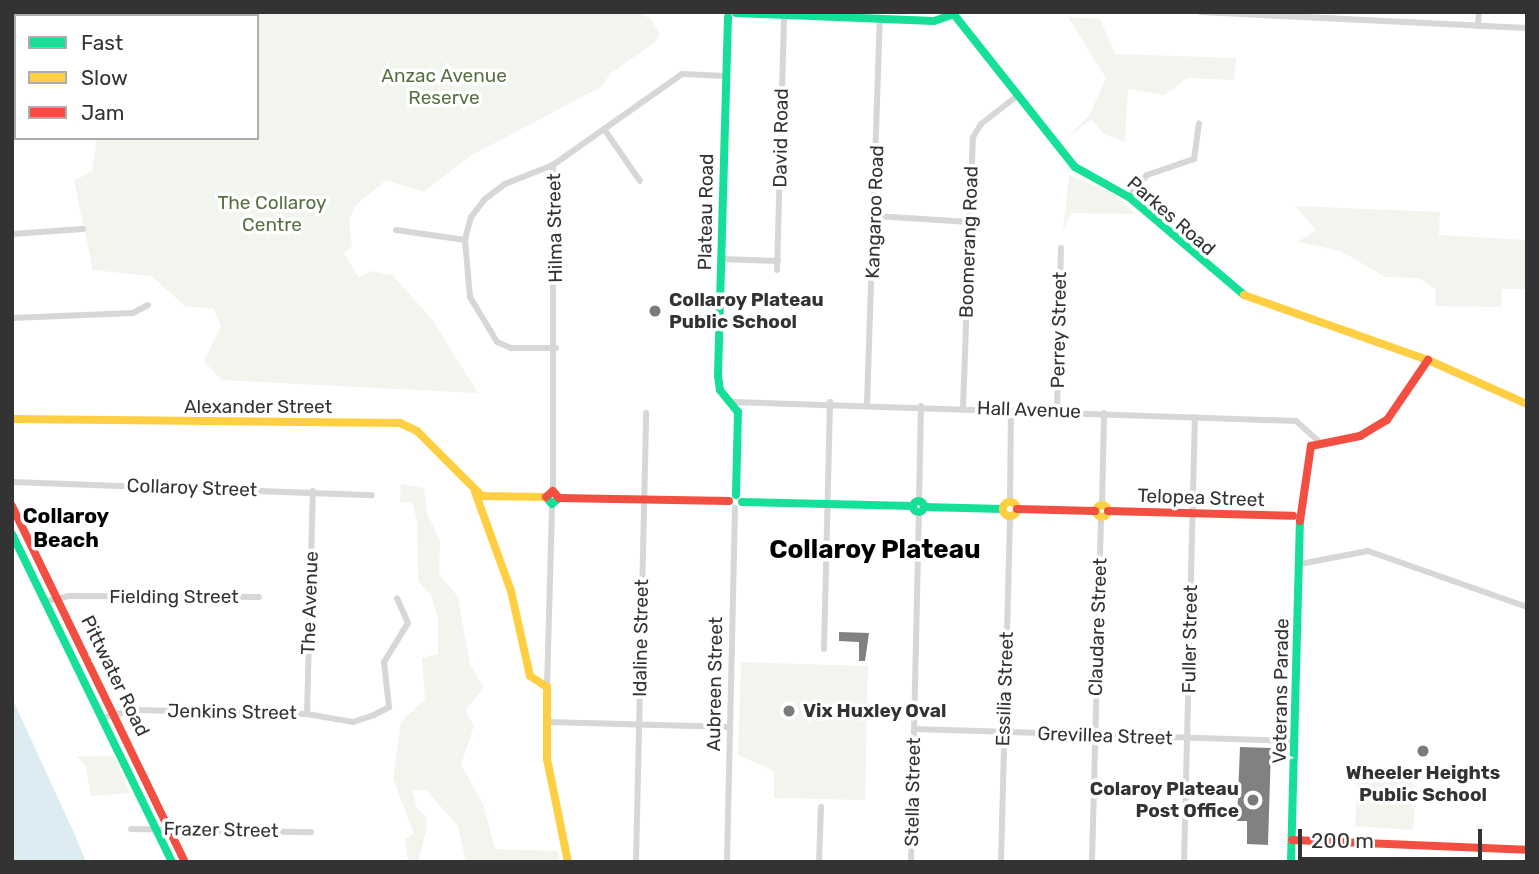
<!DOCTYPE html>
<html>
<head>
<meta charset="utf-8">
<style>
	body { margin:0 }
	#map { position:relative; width:1539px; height:874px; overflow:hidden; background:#fff; font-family:Rubik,sans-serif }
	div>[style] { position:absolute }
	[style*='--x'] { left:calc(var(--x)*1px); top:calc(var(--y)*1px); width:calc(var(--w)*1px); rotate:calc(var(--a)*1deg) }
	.green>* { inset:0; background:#f1f5ed }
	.water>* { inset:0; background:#ddebf3 }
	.building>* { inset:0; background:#818181 }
	.street>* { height:6px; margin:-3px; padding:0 3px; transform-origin:3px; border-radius:3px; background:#d7d7d7 }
	.fast>* { height:8px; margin:-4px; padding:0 4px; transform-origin:4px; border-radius:4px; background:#16e098 }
	.fast>.ring { margin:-4px; padding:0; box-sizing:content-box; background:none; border:8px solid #16e098; border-radius:50% }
	.slow>* { height:8px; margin:-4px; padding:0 4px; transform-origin:4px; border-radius:4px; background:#ffcf43 }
	.slow>.ring { margin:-4px; padding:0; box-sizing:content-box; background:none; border:8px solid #ffcf43; border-radius:50% }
	.jam>* { height:8px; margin:-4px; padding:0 4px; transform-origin:4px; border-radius:4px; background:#f24e42 }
	.dots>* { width:19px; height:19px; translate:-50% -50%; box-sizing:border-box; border:4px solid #fff; border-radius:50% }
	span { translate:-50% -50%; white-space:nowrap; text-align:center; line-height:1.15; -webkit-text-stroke:7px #fff; paint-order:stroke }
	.park-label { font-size:19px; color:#56703f }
	.street-label { font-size:19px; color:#333 }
	.poi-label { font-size:19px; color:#333; font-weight:700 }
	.left { translate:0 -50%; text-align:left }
	.right { translate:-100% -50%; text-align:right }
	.neighbourhood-label { font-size:21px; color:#000; font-weight:700 }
	.district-label { font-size:26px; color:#000; font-weight:700 }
	.frame { position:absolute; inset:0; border:14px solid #333; pointer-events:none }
	.legend { position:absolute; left:14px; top:14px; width:245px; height:126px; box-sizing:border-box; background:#fff; border:2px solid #adadad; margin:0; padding:9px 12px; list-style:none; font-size:21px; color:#333 }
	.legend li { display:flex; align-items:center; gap:14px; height:35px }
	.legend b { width:35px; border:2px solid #adadad }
	.scale { position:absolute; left:1298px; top:829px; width:184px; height:32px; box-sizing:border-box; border:4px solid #333; border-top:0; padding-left:9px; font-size:21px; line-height:24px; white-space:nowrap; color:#333; -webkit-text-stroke:5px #fff; paint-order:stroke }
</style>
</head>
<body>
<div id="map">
	<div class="green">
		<div style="clip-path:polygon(206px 12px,636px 12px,651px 19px,660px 34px,654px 43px,611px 73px,601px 87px,470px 156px,424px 192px,386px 180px,356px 205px,349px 220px,352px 247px,344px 253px,359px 278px,371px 271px,392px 275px,431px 318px,478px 393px,221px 380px,204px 361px,221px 326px,214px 309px,185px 306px,151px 276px,93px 270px,74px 181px,92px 171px,97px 138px,257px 138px,257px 16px,190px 16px)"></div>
		<div style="clip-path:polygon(1068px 17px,1100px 19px,1115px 54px,1236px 58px,1234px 80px,1187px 78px,1164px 95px,1128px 89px,1125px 142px,1104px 134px,1091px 119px,1065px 140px,1089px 116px,1106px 78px)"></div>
		<div style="clip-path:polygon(1069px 175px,1114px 194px,1136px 214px,1071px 213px,1063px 230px)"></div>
		<div style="clip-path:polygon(1295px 206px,1440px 212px,1439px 235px,1527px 240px,1527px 289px,1502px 289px,1501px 307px,1435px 306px,1436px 290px,1420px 278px,1385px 277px,1341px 251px,1298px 242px,1316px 230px)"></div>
		<div style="clip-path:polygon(401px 484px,424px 488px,427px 513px,440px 541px,439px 574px,458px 597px,470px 665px,484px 688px,465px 710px,474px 726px,461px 765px,483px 804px,495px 849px,558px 851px,560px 862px,466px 862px,458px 826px,426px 790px,412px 791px,417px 808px,427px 818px,426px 832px,418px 862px,408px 862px,405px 839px,414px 834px,393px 778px,401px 722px,425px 699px,422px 658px,438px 654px,438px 618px,431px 595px,418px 581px,417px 521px,412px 502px,400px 502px)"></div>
		<div style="clip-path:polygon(741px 662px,868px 666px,865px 800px,774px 798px,774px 771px,738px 755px)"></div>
		<div style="clip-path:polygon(77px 756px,114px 756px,130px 793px,91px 796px,86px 767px)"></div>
		<div style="clip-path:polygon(1358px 773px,1405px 773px,1405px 779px,1417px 786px,1413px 830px,1355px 826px)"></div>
	</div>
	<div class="water">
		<div style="clip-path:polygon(12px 698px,75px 835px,86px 862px,12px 862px)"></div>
	</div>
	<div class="building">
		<div style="clip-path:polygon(839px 632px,869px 633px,865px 661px,859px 661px,859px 642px,839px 641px)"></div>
		<div style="clip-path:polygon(1240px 747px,1271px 748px,1268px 845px,1247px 844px,1247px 821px,1237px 821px)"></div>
	</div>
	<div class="street">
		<div style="--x:46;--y:12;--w:4;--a:90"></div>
		<div style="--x:1201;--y:12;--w:326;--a:2.8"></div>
		<div style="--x:1478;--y:26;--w:14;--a:-86"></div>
		<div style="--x:604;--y:129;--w:63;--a:55.3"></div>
		<div style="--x:553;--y:165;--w:52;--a:158.4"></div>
		<div style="--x:505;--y:184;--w:26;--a:143"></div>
		<div style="--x:484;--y:200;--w:21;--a:127"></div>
		<div style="--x:471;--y:217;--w:24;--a:105"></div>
		<div style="--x:465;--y:240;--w:57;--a:85"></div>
		<div style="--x:470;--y:297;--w:52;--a:59"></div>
		<div style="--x:497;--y:342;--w:15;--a:23"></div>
		<div style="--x:511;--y:348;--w:45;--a:0"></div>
		<div style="--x:1129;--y:197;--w:28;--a:-51"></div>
		<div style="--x:1147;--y:175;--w:50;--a:-18.8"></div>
		<div style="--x:1194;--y:159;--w:36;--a:-82"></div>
		<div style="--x:875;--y:216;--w:95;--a:3.6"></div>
		<div style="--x:396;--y:230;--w:70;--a:8.2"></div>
		<div style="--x:12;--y:234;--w:71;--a:-4"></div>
		<div style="--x:721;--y:259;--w:57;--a:2"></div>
		<div style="--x:777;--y:270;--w:255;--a:-88.4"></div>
		<div style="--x:12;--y:318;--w:121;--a:-2.4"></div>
		<div style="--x:133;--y:313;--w:17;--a:-28"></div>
		<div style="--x:733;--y:402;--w:563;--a:1.93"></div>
		<div style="--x:1296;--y:421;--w:30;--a:42"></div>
		<div style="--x:867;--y:404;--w:384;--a:-88.1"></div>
		<div style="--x:963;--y:408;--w:271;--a:-87.9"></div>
		<div style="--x:973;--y:137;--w:15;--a:-58"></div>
		<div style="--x:981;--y:124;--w:46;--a:-37.9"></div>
		<div style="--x:1057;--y:411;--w:163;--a:-88.6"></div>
		<div style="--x:12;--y:482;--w:360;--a:2.1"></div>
		<div style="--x:553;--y:491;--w:326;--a:-90"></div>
		<div style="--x:553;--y:165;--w:158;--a:-35.2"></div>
		<div style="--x:682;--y:74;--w:43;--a:2.7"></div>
		<div style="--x:919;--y:501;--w:95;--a:-88.8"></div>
		<div style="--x:1010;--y:502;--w:92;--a:-89.4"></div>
		<div style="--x:1102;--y:504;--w:91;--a:-88.7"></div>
		<div style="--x:1300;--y:564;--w:69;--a:-10.8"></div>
		<div style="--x:1368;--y:551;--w:169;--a:19.4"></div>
		<div style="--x:47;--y:601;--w:23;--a:-13"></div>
		<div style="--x:69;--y:596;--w:190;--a:0.3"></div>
		<div style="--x:824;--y:649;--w:247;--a:-88.6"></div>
		<div style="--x:547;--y:687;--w:183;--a:-88.4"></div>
		<div style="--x:307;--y:714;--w:223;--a:-88.5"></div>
		<div style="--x:105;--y:717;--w:29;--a:-14"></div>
		<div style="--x:133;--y:710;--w:174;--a:1.3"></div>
		<div style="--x:307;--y:714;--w:47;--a:9.9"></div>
		<div style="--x:353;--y:722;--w:22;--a:-18"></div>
		<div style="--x:374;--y:715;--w:17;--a:-28"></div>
		<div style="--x:389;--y:707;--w:45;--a:-96.3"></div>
		<div style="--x:384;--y:662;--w:46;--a:-58.4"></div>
		<div style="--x:408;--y:623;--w:27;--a:-114"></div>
		<div style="--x:547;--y:722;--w:183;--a:1.6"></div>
		<div style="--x:915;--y:729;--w:381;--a:1.8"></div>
		<div style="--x:131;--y:829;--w:180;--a:1"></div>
		<div style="--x:636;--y:862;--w:449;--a:-88.7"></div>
		<div style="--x:727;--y:862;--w:354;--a:-88.7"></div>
		<div style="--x:819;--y:862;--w:55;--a:-87.9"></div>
		<div style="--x:911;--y:862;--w:350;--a:-88.7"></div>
		<div style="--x:1001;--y:862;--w:346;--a:-88.5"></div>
		<div style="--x:1092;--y:862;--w:345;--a:-88.5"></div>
		<div style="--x:1184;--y:862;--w:445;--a:-88.6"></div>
	</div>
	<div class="fast">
		<div style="--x:952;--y:12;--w:198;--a:51.6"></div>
		<div style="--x:1075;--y:167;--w:62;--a:29.1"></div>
		<div style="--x:1129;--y:197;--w:151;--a:40.4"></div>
		<div style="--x:736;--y:13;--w:198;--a:2.3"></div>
		<div style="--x:934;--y:21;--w:21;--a:-19"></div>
		<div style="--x:728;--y:17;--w:359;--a:91.6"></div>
		<div style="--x:718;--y:376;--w:14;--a:82"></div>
		<div style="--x:720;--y:390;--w:28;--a:51"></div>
		<div style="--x:738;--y:412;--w:83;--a:91.4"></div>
		<div style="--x:546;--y:497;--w:9;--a:49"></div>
		<div style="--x:552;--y:504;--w:9;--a:-41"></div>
		<div class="ring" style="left:912.5px;top:500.5px;width:3px;height:3px"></div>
		<div style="--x:742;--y:502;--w:171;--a:1.3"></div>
		<div style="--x:924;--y:507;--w:79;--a:1.5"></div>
		<div style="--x:12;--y:534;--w:365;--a:64"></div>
		<div style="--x:1291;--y:862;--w:341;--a:-88.5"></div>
	</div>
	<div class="slow">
		<div style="--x:1244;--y:295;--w:195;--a:19.5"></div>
		<div style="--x:1428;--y:360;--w:108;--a:24"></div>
		<div style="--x:12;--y:419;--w:388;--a:0.6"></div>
		<div style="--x:400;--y:423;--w:19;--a:25"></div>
		<div style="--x:417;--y:431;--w:92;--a:45"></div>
		<div style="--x:482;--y:496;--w:64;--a:0.9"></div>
		<div style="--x:475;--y:492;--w:105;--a:70"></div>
		<div style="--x:511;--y:591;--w:87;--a:77.4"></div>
		<div style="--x:530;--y:676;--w:20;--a:33"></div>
		<div style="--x:547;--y:687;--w:72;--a:90"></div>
		<div style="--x:547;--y:759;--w:105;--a:78.5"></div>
		<div class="ring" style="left:1003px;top:502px;width:6px;height:6px"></div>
		<div class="ring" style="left:1096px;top:505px;width:4px;height:4px"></div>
	</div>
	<div class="jam">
		<div style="--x:546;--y:497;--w:9;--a:-41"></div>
		<div style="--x:553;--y:491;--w:9;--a:49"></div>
		<div style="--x:559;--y:498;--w:170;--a:1"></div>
		<div style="--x:12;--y:506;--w:396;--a:64.1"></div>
		<div style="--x:1017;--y:509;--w:78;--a:1.5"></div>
		<div style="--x:1108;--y:511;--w:185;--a:1.5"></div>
		<div style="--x:1300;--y:521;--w:76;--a:-81.7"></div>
		<div style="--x:1311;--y:446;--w:50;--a:-11.5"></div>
		<div style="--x:1360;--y:436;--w:31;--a:-31"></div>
		<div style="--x:1387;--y:420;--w:73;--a:-55.7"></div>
		<div style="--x:1292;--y:840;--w:235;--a:2.4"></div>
	</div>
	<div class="dots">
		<div style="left:655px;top:311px;background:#7a7a7a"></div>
		<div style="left:789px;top:711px;background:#7a7a7a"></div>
		<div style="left:1423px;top:751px;background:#7a7a7a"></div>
		<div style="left:1253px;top:800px;background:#7a7a7a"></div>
	</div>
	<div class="park-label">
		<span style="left:444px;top:87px">Anzac Avenue<br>Reserve</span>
		<span style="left:272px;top:214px">The Collaroy<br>Centre</span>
	</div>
	<div class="street-label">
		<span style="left:781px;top:138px;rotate:-89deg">David Road</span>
		<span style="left:706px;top:212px;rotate:-89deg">Plateau Road</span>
		<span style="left:875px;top:212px;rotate:-88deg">Kangaroo Road</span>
		<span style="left:1171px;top:216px;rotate:41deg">Parkes Road</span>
		<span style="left:555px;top:228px;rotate:-91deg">Hilma Street</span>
		<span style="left:969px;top:242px;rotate:-88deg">Boomerang Road</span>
		<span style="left:1059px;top:330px;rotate:-89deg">Perrey Street</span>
		<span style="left:258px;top:407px">Alexander Street</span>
		<span style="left:1029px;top:410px;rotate:2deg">Hall Avenue</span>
		<span style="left:192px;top:488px;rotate:2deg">Collaroy Street</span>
		<span style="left:1201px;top:498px;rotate:2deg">Telopea Street</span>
		<span style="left:174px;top:597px">Fielding Street</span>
		<span style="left:310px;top:603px;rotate:-88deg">The Avenue</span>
		<span style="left:1098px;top:627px;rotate:-88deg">Claudare Street</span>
		<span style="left:641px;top:638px;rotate:-89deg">Idaline Street</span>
		<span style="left:1190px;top:639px;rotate:-89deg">Fuller Street</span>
		<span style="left:115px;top:676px;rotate:64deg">Pittwater Road</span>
		<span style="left:715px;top:684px;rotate:-89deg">Aubreen Street</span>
		<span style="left:1005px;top:689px;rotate:-88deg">Essilia Street</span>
		<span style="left:1281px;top:691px;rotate:-89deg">Veterans Parade</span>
		<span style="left:232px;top:712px;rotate:1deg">Jenkins Street</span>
		<span style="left:1105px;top:736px;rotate:2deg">Grevillea Street</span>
		<span style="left:913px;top:792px;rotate:-89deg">Stella Street</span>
		<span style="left:221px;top:830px;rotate:1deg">Frazer Street</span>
	</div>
	<div class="poi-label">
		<span class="left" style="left:669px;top:311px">Collaroy Plateau<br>Public School</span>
		<span class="left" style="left:803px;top:711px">Vix Huxley Oval</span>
		<span style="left:1423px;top:784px">Wheeler Heights<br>Public School</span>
		<span class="right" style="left:1239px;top:800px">Colaroy Plateau<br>Post Office</span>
	</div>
	<div class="neighbourhood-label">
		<span style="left:66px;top:528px">Collaroy<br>Beach</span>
	</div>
	<div class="district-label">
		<span style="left:875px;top:550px">Collaroy Plateau</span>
	</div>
	<div class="frame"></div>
	<ul class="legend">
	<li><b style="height:9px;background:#16e098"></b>Fast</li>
	<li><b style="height:9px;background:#ffcf43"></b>Slow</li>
	<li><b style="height:9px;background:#f24e42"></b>Jam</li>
	</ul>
	<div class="scale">200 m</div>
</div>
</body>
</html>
